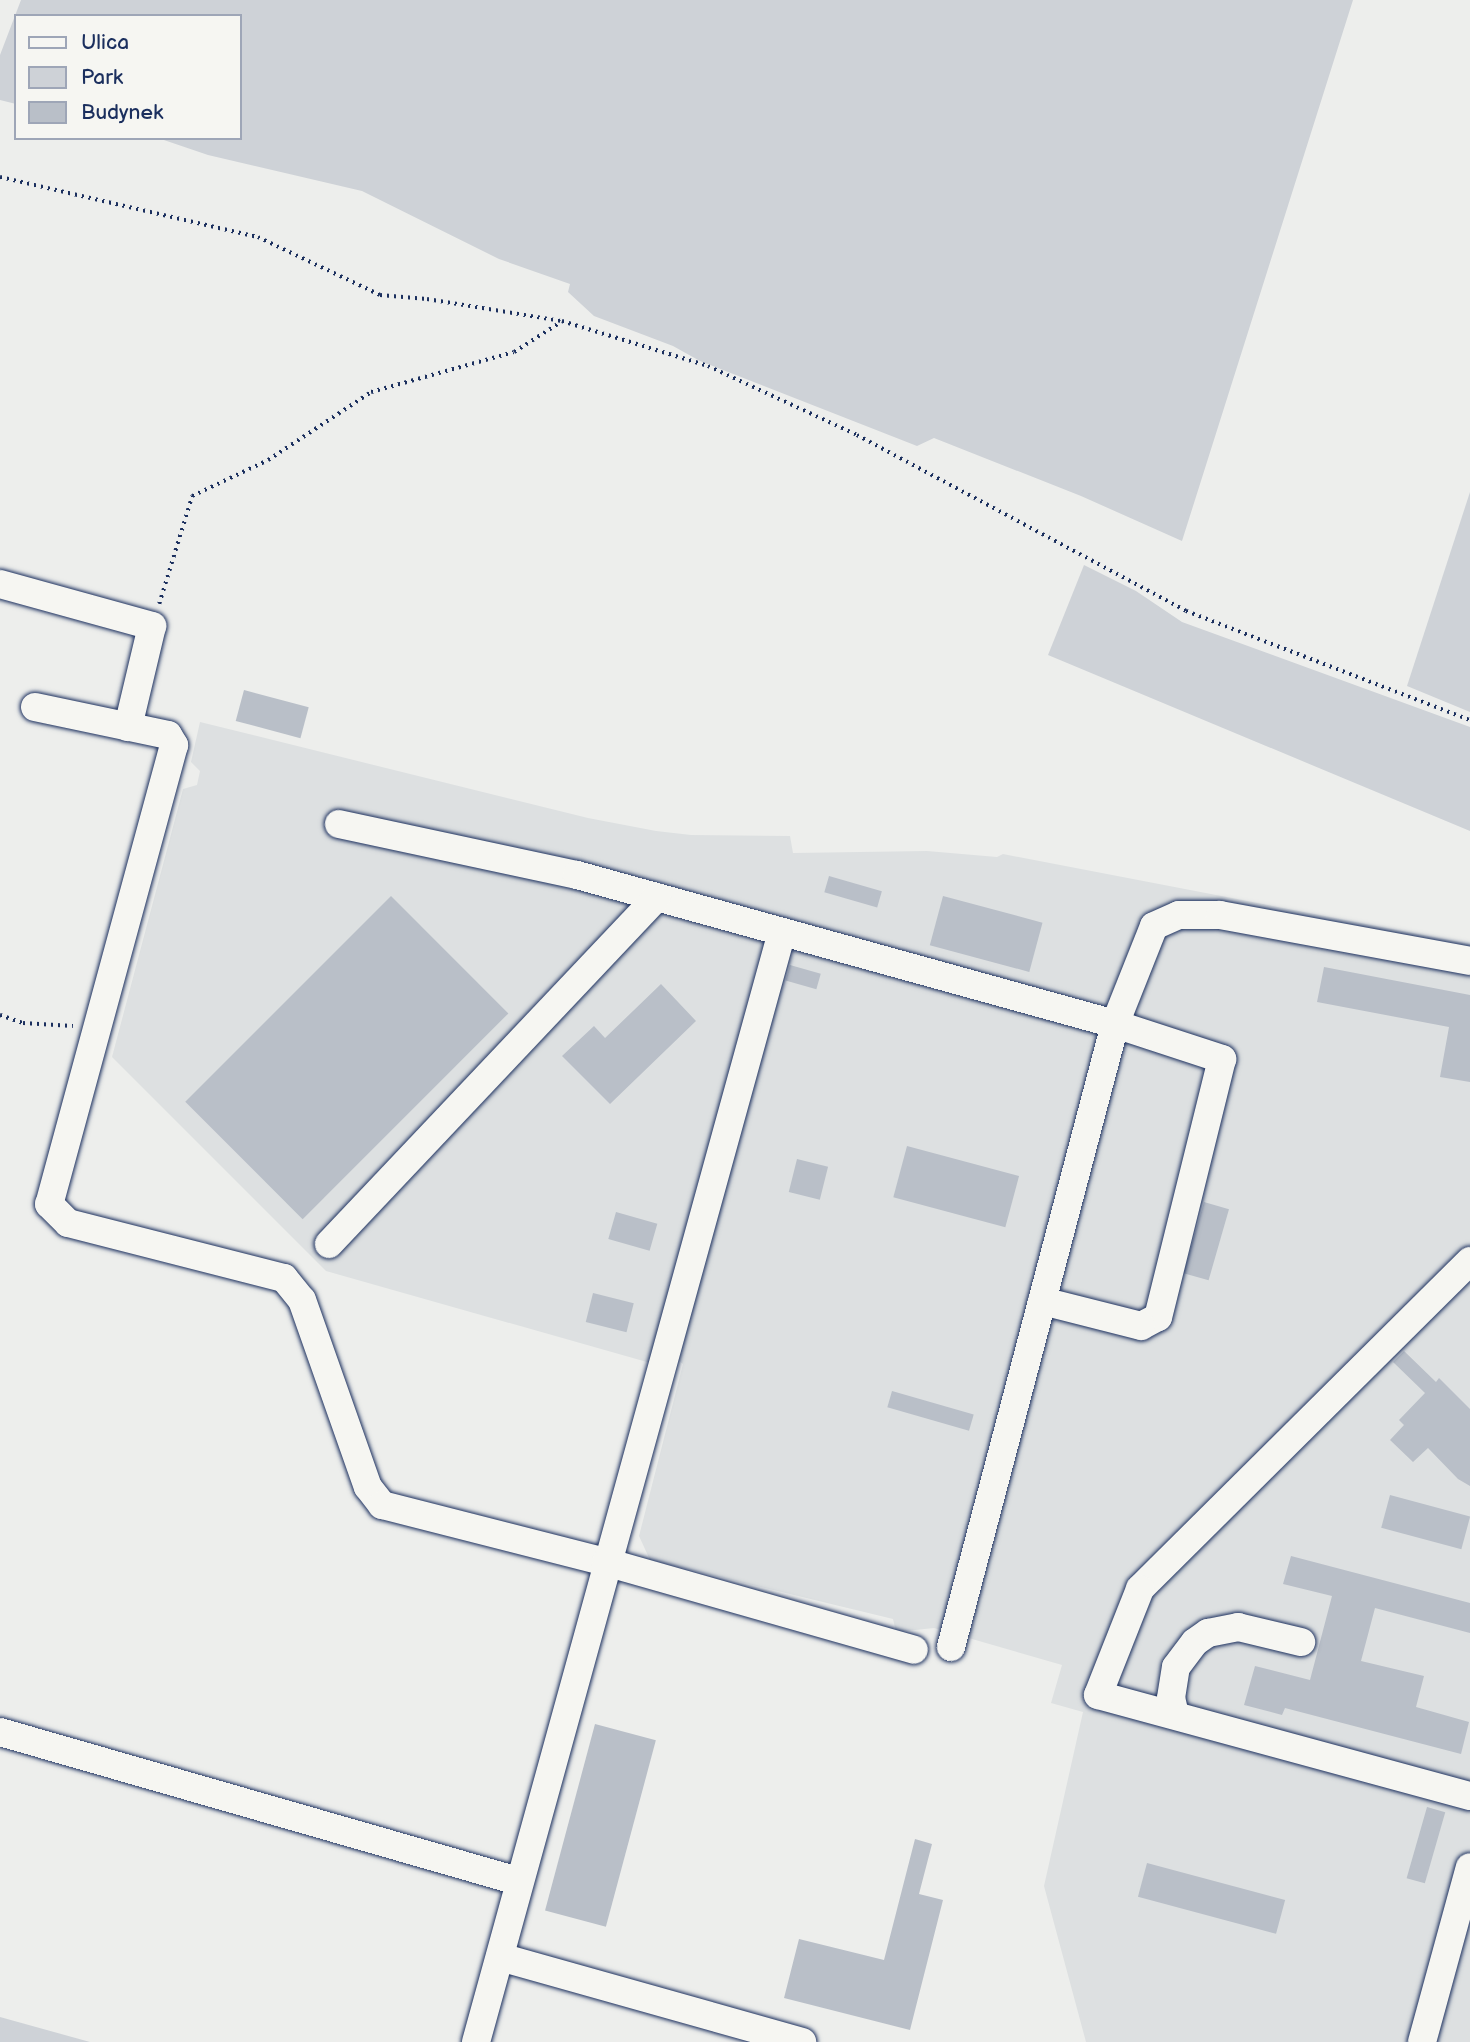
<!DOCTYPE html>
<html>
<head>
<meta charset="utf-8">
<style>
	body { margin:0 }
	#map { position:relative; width:1470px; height:2042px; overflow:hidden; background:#edeeec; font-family:"Balsamiq Sans",sans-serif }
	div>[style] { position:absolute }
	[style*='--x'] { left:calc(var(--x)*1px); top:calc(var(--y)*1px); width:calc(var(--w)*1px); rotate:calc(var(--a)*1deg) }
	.built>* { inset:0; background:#dde0e1 }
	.green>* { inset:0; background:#ced2d7 }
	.building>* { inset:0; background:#b9bfc8; transform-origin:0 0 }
	.path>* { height:3.5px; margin-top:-1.75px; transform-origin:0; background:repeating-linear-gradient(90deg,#1b2f5e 0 2px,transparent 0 7px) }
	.roads { filter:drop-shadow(0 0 2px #1b2f5e) drop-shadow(0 0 2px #1b2f5e) }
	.minor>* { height:28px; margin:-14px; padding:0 14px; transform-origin:14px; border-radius:14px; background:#f6f6f2 }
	span { translate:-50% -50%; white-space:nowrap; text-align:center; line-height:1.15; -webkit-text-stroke:7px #f6f6f2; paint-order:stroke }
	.legend { position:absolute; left:14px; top:14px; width:228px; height:126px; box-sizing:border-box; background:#f6f6f2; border:2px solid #9ea6b7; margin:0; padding:9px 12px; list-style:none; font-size:21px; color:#1b2f5e }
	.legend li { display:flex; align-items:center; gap:14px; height:35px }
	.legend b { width:35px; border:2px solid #9ea6b7 }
</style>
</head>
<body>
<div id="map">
	<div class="built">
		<div style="clip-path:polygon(200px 722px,588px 818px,656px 831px,691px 835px,790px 836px,793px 853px,927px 851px,997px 857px,1003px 854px,1470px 944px,1470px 2042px,1086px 2042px,1044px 1886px,1083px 1712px,1051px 1703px,1062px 1665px,934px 1628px,896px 1632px,893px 1619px,650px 1560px,639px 1536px,683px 1364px,675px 1358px,668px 1368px,326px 1271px,112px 1057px,183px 789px,197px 785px,200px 771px,191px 762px)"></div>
	</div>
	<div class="green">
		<div style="clip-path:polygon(21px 0,1353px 0,1182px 541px,1081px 496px,934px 438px,917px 446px,700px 361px,673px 346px,594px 316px,568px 292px,570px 284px,499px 259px,362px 191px,208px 155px,158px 138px,240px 138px,240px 16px,16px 16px,16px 104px,0 100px,0 55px)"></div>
		<div style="clip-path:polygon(1470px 492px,1470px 712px,1407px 686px)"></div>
		<div style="clip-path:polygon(1084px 565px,1136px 591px,1182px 622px,1470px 727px,1470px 831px,1048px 655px)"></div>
		<div style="clip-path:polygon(0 2017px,90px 2042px,0 2042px)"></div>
	</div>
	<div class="building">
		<div style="left:244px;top:690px;width:67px;height:32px;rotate:15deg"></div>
		<div style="left:829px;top:876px;width:55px;height:17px;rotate:16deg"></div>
		<div style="left:391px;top:896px;width:166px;height:291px;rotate:45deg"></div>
		<div style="left:943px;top:896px;width:103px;height:51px;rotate:15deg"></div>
		<div style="left:790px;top:965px;width:32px;height:16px;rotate:16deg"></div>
		<div style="clip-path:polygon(1324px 967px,1470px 995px,1470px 1082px,1440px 1077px,1449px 1027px,1317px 1002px)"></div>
		<div style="clip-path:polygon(661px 984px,696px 1021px,610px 1104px,562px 1056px,594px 1026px,605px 1038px)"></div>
		<div style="left:907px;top:1146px;width:116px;height:53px;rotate:15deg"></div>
		<div style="left:797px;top:1159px;width:32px;height:34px;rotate:14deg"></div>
		<div style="left:1204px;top:1202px;width:26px;height:74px;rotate:16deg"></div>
		<div style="left:616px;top:1212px;width:43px;height:28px;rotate:16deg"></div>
		<div style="left:593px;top:1293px;width:42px;height:30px;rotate:14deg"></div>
		<div style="clip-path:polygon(1404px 1351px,1436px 1382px,1439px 1378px,1470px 1409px,1470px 1486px,1458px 1479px,1428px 1448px,1413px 1462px,1390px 1440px,1404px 1425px,1399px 1420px,1425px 1393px,1393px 1362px)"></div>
		<div style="left:892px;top:1391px;width:85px;height:17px;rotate:16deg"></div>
		<div style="left:1390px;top:1495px;width:83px;height:34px;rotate:15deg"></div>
		<div style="clip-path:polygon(1291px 1556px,1470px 1603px,1470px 1633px,1375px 1608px,1361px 1661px,1424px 1676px,1416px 1707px,1469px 1722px,1461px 1754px,1285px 1708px,1282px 1715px,1244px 1705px,1255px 1666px,1310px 1680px,1332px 1596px,1283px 1584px)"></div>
		<div style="left:595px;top:1724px;width:63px;height:193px;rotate:15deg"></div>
		<div style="left:1427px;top:1807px;width:19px;height:74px;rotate:16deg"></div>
		<div style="clip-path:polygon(915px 1839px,932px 1844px,919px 1894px,943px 1900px,910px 2030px,784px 1998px,799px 1939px,884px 1960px)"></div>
		<div style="left:1147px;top:1863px;width:143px;height:35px;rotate:15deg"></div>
	</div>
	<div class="path">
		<div style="--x:0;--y:177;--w:265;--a:13.1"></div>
		<div style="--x:258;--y:237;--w:135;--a:25.4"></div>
		<div style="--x:380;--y:295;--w:47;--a:4.9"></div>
		<div style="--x:427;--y:299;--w:137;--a:9.3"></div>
		<div style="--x:562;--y:321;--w:153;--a:17.1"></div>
		<div style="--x:708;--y:366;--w:164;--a:24.8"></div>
		<div style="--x:857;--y:435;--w:373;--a:28.1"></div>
		<div style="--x:1186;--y:611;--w:304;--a:21"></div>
		<div style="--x:159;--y:604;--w:113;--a:-73"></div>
		<div style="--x:192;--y:496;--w:84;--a:-25.3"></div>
		<div style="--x:268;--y:460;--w:123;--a:-33.4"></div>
		<div style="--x:371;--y:392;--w:148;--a:-15.6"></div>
		<div style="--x:514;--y:352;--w:56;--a:-32.6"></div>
		<div style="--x:0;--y:1015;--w:24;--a:19"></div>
		<div style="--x:23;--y:1023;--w:50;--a:3.4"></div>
	</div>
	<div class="roads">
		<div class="minor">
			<div style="--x:0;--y:584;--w:158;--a:15.4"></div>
			<div style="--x:152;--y:626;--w:104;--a:103.4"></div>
			<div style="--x:35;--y:707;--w:136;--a:11.9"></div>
			<div style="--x:168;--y:735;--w:12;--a:59"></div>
			<div style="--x:174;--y:745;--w:476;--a:105.2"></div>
			<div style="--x:49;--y:1204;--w:27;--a:45"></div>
			<div style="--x:68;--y:1223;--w:223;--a:14.3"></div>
			<div style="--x:284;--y:1278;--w:28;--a:51"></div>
			<div style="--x:302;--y:1300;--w:198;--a:70.6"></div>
			<div style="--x:368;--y:1487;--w:23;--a:52"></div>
			<div style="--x:382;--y:1505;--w:231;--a:14.3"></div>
			<div style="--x:606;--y:1562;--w:320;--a:15.9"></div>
			<div style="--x:339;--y:824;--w:243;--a:12.1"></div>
			<div style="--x:577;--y:875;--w:558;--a:15.48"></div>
			<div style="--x:1115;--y:1024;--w:113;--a:18.1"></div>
			<div style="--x:1222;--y:1059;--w:266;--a:103.9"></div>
			<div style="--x:1158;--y:1317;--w:19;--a:152"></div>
			<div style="--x:1141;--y:1326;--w:102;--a:-165.8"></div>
			<div style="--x:329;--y:1244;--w:477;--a:-46.6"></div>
			<div style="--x:1470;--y:1261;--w:465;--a:135.2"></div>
			<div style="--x:1140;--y:1589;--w:114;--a:111.6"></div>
			<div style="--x:1098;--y:1695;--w:385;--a:15.2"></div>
			<div style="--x:951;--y:1647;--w:644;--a:-75.25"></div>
			<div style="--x:1115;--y:1024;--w:105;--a:-68.3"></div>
			<div style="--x:1154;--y:926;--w:27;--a:-24"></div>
			<div style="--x:1179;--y:915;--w:41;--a:0"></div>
			<div style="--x:1220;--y:915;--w:254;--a:10.4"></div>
			<div style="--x:1175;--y:1715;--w:17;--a:-103"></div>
			<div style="--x:1171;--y:1698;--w:31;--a:-81"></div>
			<div style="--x:1176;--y:1667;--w:31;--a:-53"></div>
			<div style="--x:1195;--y:1642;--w:16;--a:-35"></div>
			<div style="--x:1208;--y:1633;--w:31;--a:-11"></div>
			<div style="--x:1238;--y:1627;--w:65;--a:13.4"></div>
			<div style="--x:0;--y:1732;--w:539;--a:16.05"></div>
			<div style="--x:500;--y:1957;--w:314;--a:15.7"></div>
			<div style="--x:476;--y:2042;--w:1151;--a:-74.59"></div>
			<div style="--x:1422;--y:2042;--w:181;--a:-74.7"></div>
		</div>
	</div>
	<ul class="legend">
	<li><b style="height:9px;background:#f6f6f2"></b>Ulica</li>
	<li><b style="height:19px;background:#ced2d7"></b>Park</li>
	<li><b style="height:19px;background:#b9bfc8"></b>Budynek</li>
	</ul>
</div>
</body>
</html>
